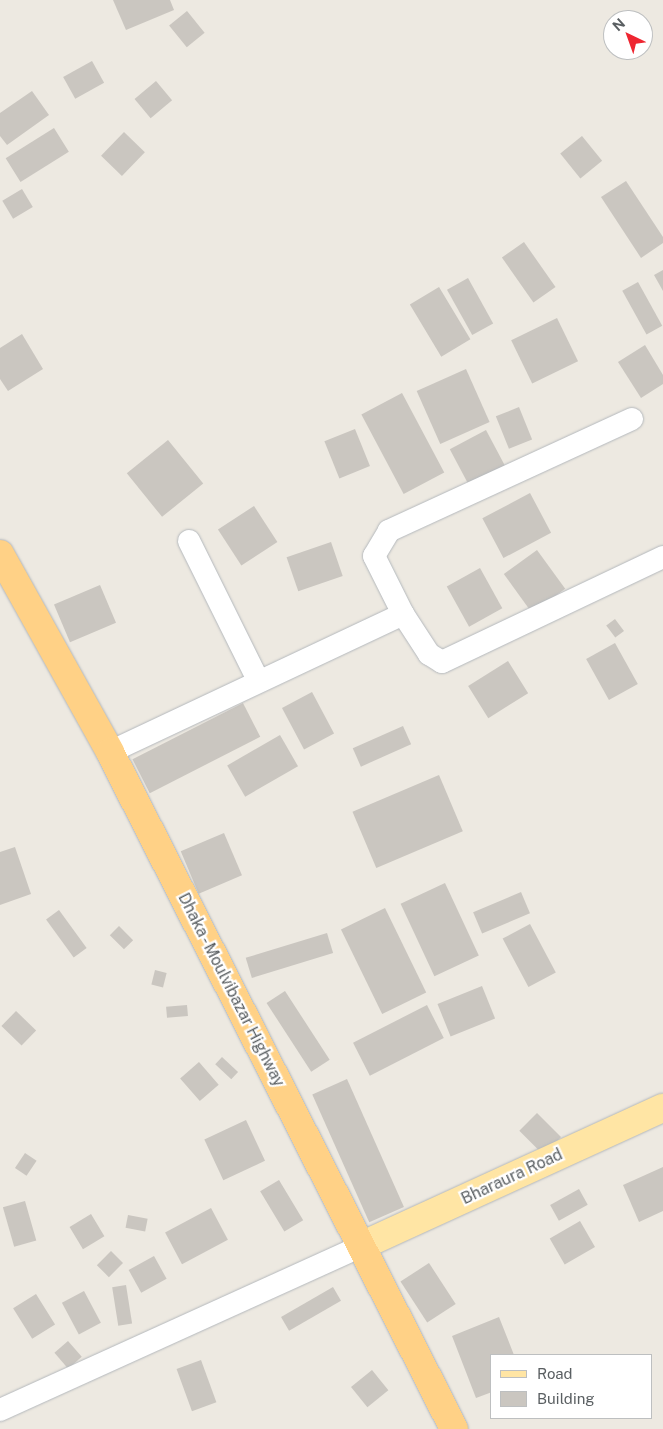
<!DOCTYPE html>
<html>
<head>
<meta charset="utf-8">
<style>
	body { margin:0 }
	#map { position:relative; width:663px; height:1429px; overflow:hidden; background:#ede9e1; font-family:"Public Sans",sans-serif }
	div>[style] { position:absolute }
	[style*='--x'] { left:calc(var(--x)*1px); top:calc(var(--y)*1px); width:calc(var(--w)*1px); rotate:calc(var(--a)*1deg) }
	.building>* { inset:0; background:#cac6c0; transform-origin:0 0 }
	.roads { filter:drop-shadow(0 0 1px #b4b8bc) drop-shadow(0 0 1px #b4b8bc) }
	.minor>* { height:22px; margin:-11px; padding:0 11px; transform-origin:11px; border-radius:11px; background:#fff }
	.major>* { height:28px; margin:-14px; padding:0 14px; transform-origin:14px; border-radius:14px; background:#ffe5a4 }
	.highway>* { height:28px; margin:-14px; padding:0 14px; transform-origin:14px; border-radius:14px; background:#ffd186 }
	span { translate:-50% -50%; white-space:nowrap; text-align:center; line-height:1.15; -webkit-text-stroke:4.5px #fff; paint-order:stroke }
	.street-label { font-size:16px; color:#5a5f62 }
	.legend { position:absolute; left:490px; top:1354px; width:162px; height:65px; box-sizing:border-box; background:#fff; border:1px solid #bdbfc0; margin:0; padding:6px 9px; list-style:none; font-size:15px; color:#5a5f62 }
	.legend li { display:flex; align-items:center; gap:10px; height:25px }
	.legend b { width:25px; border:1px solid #bdbfc0 }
	.north { position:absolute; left:603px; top:10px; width:50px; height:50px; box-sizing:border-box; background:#fff; border:1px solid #bdbfc0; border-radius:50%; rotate:318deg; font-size:14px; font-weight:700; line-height:20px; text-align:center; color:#5a5f62 }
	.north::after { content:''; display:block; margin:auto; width:18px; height:22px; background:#ee2631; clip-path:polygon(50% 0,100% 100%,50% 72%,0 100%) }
</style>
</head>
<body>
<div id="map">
	<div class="building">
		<div style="clip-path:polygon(113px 0,170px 0,174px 10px,126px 30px)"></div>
		<div style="left:187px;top:11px;width:28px;height:23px;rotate:51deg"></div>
		<div style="left:92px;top:61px;width:25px;height:33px;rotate:61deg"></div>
		<div style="left:156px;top:81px;width:25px;height:28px;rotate:50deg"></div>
		<div style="clip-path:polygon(32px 91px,49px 115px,7px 145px,0 136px,0 113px)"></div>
		<div style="left:54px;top:128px;width:28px;height:57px;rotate:58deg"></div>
		<div style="left:124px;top:132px;width:29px;height:33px;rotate:44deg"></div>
		<div style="left:582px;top:136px;width:32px;height:28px;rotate:51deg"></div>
		<div style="clip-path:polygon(626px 181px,663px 237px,663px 243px,641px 258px,601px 197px)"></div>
		<div style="left:22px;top:189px;width:21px;height:23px;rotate:59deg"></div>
		<div style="left:524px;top:242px;width:55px;height:27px;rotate:55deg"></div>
		<div style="clip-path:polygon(663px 270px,663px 291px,654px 275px)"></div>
		<div style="left:468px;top:278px;width:52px;height:24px;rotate:61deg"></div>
		<div style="left:638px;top:282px;width:50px;height:18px;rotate:61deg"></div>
		<div style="left:439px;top:287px;width:61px;height:34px;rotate:59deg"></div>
		<div style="left:557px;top:318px;width:48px;height:51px;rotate:64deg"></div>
		<div style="clip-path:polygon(22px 334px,43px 369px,8px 391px,0 379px,0 348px)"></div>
		<div style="clip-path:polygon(645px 345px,663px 375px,663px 384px,641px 398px,618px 362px)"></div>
		<div style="left:466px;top:369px;width:58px;height:54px;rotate:66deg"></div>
		<div style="left:402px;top:393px;width:90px;height:46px;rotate:62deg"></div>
		<div style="left:519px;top:407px;width:35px;height:25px;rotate:68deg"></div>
		<div style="left:355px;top:429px;width:40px;height:33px;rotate:68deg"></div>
		<div style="left:486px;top:430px;width:41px;height:41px;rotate:62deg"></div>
		<div style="left:168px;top:440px;width:56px;height:53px;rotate:51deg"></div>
		<div style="left:530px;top:493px;width:45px;height:54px;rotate:62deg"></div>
		<div style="left:254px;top:506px;width:43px;height:43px;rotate:57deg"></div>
		<div style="left:331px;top:542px;width:36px;height:47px;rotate:71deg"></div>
		<div style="left:537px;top:550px;width:48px;height:41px;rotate:54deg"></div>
		<div style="left:480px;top:568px;width:46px;height:38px;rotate:61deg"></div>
		<div style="left:100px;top:585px;width:41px;height:50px;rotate:67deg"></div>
		<div style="left:615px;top:619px;width:15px;height:11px;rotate:53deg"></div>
		<div style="left:615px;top:643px;width:47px;height:33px;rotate:61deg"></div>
		<div style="left:508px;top:661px;width:38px;height:47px;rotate:58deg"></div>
		<div style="left:312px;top:692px;width:47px;height:34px;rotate:62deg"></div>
		<div style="left:243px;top:703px;width:38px;height:124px;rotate:63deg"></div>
		<div style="left:403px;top:726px;width:20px;height:55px;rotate:66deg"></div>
		<div style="left:280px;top:735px;width:36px;height:61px;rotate:60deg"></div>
		<div style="left:439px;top:775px;width:61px;height:94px;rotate:67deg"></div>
		<div style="left:224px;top:833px;width:46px;height:47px;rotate:67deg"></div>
		<div style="clip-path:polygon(15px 847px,31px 894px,0 905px,0 852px)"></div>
		<div style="left:445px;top:883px;width:80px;height:49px;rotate:65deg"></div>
		<div style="left:521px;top:892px;width:23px;height:52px;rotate:67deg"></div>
		<div style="left:385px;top:908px;width:94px;height:49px;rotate:64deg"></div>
		<div style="left:59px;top:910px;width:47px;height:16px;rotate:54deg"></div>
		<div style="left:530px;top:924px;width:55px;height:31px;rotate:62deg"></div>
		<div style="left:119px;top:926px;width:20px;height:13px;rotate:45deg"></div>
		<div style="left:327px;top:933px;width:21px;height:85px;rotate:73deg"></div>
		<div style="left:155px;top:970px;width:12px;height:15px;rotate:14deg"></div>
		<div style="left:482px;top:986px;width:35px;height:48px;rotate:68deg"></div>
		<div style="left:285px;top:991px;width:82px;height:22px;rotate:57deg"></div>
		<div style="left:187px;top:1005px;width:11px;height:21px;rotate:85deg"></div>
		<div style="left:427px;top:1005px;width:37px;height:83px;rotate:63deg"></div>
		<div style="left:16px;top:1011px;width:28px;height:21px;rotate:44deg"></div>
		<div style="left:222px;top:1057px;width:22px;height:10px;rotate:43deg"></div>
		<div style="left:199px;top:1062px;width:30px;height:25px;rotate:49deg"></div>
		<div style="left:347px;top:1079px;width:140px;height:38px;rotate:66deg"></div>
		<div style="left:537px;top:1113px;width:34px;height:25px;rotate:45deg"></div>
		<div style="left:246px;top:1120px;width:45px;height:46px;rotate:65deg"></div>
		<div style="left:25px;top:1153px;width:14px;height:18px;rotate:34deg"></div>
		<div style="clip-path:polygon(663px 1167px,663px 1211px,639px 1222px,623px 1185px)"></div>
		<div style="left:279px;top:1180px;width:47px;height:22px;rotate:59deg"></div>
		<div style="left:579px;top:1189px;width:18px;height:33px;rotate:61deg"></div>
		<div style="left:25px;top:1201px;width:41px;height:23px;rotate:74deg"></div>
		<div style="left:211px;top:1208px;width:36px;height:52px;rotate:62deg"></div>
		<div style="left:91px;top:1214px;width:26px;height:25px;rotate:59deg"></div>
		<div style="left:128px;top:1215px;width:20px;height:13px;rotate:11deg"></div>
		<div style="left:580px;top:1221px;width:30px;height:35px;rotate:60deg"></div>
		<div style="left:111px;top:1251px;width:17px;height:20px;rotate:45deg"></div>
		<div style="left:154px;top:1256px;width:26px;height:29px;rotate:61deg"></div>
		<div style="left:429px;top:1263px;width:49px;height:34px;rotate:57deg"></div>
		<div style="left:126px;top:1285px;width:39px;height:14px;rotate:81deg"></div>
		<div style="left:333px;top:1287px;width:16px;height:60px;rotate:60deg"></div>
		<div style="left:84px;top:1291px;width:36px;height:25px;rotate:62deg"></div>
		<div style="left:36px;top:1294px;width:36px;height:27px;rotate:58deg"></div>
		<div style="clip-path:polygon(499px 1317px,514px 1355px,492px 1355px,492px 1392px,476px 1398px,452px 1336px)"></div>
		<div style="left:68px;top:1341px;width:21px;height:18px;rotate:49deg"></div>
		<div style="left:201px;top:1360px;width:45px;height:26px;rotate:70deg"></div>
		<div style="left:372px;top:1370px;width:26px;height:27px;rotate:51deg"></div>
	</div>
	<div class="roads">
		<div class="minor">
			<div style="--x:632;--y:419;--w:268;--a:155.3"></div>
			<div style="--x:389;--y:531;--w:29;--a:121"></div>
			<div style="--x:374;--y:556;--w:65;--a:63.4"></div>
			<div style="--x:403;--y:614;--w:48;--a:57"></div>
			<div style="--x:429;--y:654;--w:15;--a:32"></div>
			<div style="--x:442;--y:662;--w:245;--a:-25.4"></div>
			<div style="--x:189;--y:541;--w:155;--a:63.6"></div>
			<div style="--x:110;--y:752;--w:324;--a:-25.2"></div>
			<div style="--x:0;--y:1410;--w:397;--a:-24.4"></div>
		</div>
		<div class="major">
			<div style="--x:361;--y:1246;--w:332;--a:-24.6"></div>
		</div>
		<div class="highway">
			<div style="--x:0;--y:554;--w:227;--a:60.9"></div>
			<div style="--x:110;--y:752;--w:759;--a:63.06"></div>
		</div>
	</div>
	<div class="street-label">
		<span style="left:231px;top:990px;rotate:63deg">Dhaka - Moulvibazar Highway</span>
		<span style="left:512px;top:1177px;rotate:-25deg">Bharaura Road</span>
	</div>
	<ul class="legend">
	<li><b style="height:6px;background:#ffe5a4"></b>Road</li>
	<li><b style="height:14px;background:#cac6c0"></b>Building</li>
	</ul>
	<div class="north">N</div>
</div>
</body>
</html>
